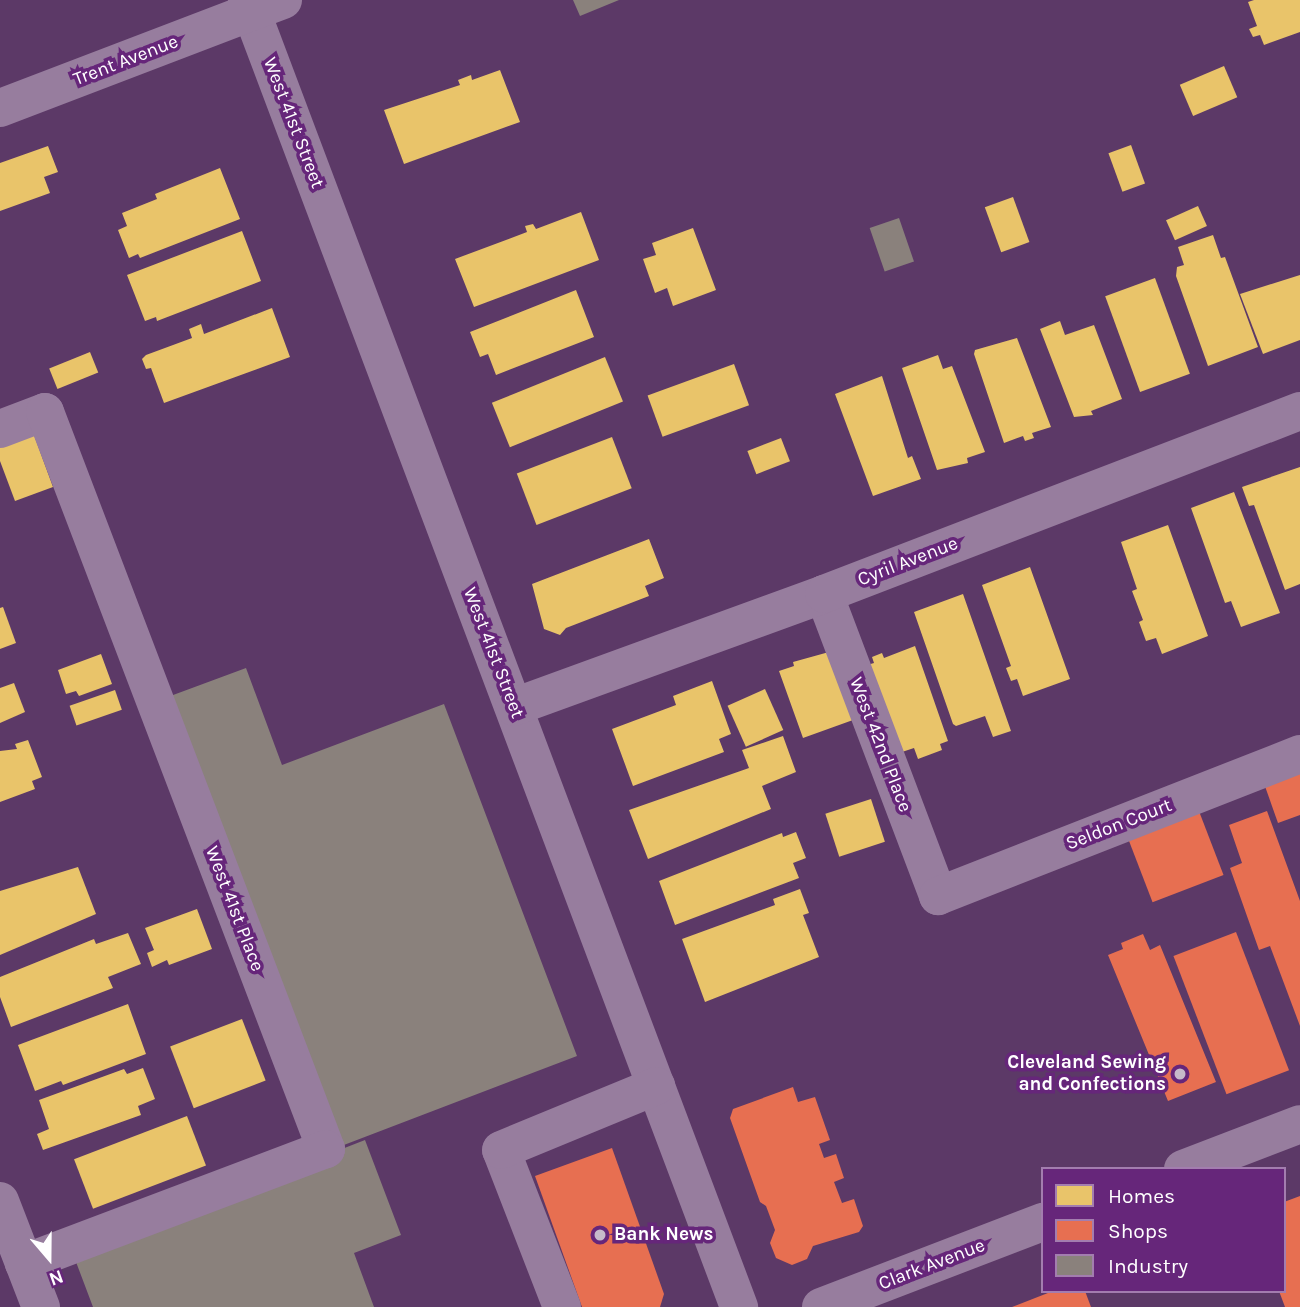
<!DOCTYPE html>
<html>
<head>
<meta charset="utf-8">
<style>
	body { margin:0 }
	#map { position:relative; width:1300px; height:1307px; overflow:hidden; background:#5c3967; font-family:Karla,sans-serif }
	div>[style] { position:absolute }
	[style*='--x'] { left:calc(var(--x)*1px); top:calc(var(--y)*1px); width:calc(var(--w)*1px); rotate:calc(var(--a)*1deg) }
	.homes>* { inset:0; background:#e9c46a; transform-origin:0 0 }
	.shops>* { inset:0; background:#e76f51; transform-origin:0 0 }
	.industry>* { inset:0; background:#8a817c; transform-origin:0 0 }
	.minor>* { height:38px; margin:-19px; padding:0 19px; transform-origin:19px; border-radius:19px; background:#977d9e }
	.dots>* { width:19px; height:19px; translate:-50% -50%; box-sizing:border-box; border:4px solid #66267a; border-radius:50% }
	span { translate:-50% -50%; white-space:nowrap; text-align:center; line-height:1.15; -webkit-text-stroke:7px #66267a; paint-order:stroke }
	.street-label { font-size:19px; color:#fff }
	.poi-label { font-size:19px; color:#fff; font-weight:700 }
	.right { translate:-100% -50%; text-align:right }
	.left { translate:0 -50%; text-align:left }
	.legend { position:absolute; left:1041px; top:1167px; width:245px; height:126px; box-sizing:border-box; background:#66267a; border:2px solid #a37daf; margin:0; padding:9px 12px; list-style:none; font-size:21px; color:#fff }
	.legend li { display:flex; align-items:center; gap:14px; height:35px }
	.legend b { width:35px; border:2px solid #a37daf }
	.north { position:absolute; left:14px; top:1223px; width:70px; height:70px; -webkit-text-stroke:5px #66267a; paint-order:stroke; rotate:160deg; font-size:19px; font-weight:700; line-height:28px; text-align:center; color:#fff }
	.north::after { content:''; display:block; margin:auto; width:24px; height:32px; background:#fff; clip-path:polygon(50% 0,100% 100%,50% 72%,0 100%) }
</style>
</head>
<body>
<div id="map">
	<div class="homes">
		<div style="clip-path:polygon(1254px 0,1300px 0,1300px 32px,1264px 45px,1260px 35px,1253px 37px,1249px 29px,1257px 26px,1248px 2px)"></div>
		<div style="left:1224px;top:66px;width:34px;height:48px;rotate:67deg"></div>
		<div style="clip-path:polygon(500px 70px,520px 122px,404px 164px,384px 110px,460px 85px,458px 80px,471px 75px,472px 80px)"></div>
		<div style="left:1131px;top:145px;width:41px;height:24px;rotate:70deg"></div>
		<div style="clip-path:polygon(48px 146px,58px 172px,44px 177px,50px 193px,0 211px,0 163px)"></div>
		<div style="clip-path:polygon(220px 168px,240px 219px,140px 258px,138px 254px,129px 258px,118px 230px,127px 226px,122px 213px,157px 199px,155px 194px)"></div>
		<div style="left:1013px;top:197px;width:48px;height:30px;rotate:70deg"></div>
		<div style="left:1198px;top:206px;width:22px;height:35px;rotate:66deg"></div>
		<div style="clip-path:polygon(581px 212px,599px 260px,474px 307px,455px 259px,527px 232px,525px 226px,533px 224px,536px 229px)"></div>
		<div style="clip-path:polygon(693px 228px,716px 290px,673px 306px,667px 288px,655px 293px,643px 259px,656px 255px,652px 243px)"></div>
		<div style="clip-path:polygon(242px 231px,261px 281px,157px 321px,156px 317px,145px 321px,127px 275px)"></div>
		<div style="clip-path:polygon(1213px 235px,1221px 258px,1225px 257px,1258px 347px,1208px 366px,1176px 276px,1177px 267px,1184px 265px,1178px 247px)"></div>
		<div style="clip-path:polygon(1300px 275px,1300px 340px,1263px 354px,1240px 294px)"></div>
		<div style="left:1155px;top:278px;width:102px;height:53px;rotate:70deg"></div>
		<div style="clip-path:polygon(576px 290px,594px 337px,496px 375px,488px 354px,480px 357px,470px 332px)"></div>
		<div style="clip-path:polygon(272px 308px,290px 357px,164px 403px,151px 368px,146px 369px,142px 359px,146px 355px,192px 338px,189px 329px,201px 324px,204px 334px)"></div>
		<div style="clip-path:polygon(1060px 321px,1065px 335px,1094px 325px,1122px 399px,1091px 411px,1093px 415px,1074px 417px,1040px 329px)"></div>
		<div style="clip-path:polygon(1017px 338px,1051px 427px,1032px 433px,1034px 438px,1025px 441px,1023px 436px,1004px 443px,974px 354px,975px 350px)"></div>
		<div style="left:90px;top:352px;width:22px;height:44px;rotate:68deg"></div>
		<div style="clip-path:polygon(938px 355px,943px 369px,952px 366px,985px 452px,967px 458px,968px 463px,937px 470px,902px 368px)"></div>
		<div style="left:605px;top:357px;width:48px;height:122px;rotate:68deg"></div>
		<div style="left:734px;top:364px;width:44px;height:92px;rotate:70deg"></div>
		<div style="clip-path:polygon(882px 376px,908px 458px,912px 456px,921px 479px,873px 496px,835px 394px)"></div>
		<div style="clip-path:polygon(34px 435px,53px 487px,15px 501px,0 461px,0 439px)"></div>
		<div style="left:612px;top:437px;width:55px;height:102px;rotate:69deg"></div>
		<div style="left:781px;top:438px;width:25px;height:36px;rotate:69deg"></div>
		<div style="clip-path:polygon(1300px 467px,1300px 584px,1285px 590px,1254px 505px,1249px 506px,1242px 487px)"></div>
		<div style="clip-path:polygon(1234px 492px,1280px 613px,1241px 627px,1231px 601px,1225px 603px,1191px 508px)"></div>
		<div style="clip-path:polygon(1168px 525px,1208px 636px,1162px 654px,1156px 638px,1146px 641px,1139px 622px,1143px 620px,1132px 591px,1137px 589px,1121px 542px)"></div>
		<div style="clip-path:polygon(649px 539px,664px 578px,645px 586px,649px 596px,566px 628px,560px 635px,544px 629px,532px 584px)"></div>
		<div style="clip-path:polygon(1030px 567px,1070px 679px,1023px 696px,1017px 679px,1011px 681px,1006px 668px,1011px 666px,982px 585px)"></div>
		<div style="clip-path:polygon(963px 594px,1011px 731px,993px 737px,985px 716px,956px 726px,953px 724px,914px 612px)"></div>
		<div style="clip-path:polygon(3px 607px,16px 643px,0 649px,0 608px)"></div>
		<div style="clip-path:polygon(915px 646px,948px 741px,940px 744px,942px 750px,918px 759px,914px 748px,902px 752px,867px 665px,874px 663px,872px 657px,882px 653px,884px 658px)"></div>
		<div style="clip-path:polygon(829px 652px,853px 720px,803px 738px,779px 671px,794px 666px,793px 662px)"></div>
		<div style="clip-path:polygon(101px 654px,112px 684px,79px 696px,76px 691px,66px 694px,58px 670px)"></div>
		<div style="clip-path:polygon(712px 681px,731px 734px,719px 739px,724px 752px,633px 786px,612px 729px,676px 705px,673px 696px)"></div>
		<div style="clip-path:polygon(14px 683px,25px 712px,0 723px,0 688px)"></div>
		<div style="left:765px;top:689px;width:45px;height:41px;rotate:66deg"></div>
		<div style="left:115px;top:690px;width:21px;height:48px;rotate:71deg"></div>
		<div style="clip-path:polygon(783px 736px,796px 772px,762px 786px,771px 809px,648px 859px,629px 810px,749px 768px,742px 750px)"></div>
		<div style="clip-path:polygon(28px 740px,42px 777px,32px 781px,35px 789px,0 802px,0 751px,17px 749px,15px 744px)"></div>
		<div style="left:871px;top:799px;width:45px;height:48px;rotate:72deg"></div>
		<div style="clip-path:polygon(796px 832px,806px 858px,793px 863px,799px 878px,675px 925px,659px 881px,782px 833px,783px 837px)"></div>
		<div style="clip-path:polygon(78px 867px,96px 914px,0 955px,0 891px)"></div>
		<div style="clip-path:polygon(800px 889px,809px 913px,803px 915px,819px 957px,705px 1002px,682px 939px,775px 905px,773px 899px)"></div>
		<div style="clip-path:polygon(197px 909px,212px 949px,169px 965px,167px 960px,152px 967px,147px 953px,154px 950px,145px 928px)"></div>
		<div style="clip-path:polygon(128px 933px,141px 964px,108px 977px,113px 988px,11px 1027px,0 997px,0 977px,94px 939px,96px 944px)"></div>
		<div style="clip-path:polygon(128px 1004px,146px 1054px,63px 1085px,61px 1081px,35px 1091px,18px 1045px)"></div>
		<div style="left:242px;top:1019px;width:66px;height:77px;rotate:69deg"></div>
		<div style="clip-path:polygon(143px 1068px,155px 1099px,138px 1106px,141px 1115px,43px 1150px,37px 1134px,49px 1129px,39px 1100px,124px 1069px,127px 1074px)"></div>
		<div style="left:187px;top:1116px;width:53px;height:121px;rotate:69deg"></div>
	</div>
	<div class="shops">
		<div style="clip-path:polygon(1300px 761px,1300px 815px,1278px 823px,1261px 775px)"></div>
		<div style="left:1197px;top:806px;width:74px;height:76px;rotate:69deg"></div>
		<div style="clip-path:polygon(1267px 811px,1300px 901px,1300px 1026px,1270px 946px,1259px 950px,1230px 868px,1242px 863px,1229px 825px)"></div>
		<div style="left:1236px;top:932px;width:148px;height:67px;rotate:69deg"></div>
		<div style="clip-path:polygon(1143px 934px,1150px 950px,1160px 945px,1216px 1082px,1168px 1101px,1108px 955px,1123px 949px,1121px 943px)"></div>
		<div style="clip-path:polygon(793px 1087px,798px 1102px,815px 1097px,830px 1140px,819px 1144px,824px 1158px,836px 1154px,844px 1178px,834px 1182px,842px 1203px,854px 1199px,863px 1226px,859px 1232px,813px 1246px,807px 1259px,792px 1265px,776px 1258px,770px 1243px,775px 1230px,766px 1206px,760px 1202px,730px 1118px,733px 1109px)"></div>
		<div style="clip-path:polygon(612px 1148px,664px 1294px,660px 1307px,582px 1307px,535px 1176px)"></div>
		<div style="clip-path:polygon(1300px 1196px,1300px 1307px,1285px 1307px,1279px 1291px,1284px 1291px,1284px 1202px)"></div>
		<div style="clip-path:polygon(1053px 1291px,1085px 1291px,1091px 1307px,1012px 1307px)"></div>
	</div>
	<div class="industry">
		<div style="clip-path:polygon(573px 0,619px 0,580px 16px)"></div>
		<div style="left:899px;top:218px;width:46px;height:31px;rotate:71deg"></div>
		<div style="clip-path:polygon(246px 668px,282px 765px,444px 704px,577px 1056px,336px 1148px,165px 698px)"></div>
		<div style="clip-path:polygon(365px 1140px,401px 1235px,354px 1253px,374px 1307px,93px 1307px,73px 1254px)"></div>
	</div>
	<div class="minor">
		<div style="--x:247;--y:0;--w:1397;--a:69.37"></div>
		<div style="--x:0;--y:108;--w:303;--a:-20.9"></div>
		<div style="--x:0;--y:429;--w:48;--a:-20.7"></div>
		<div style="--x:45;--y:412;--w:789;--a:69.13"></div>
		<div style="--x:326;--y:1149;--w:323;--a:159.3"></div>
		<div style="--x:824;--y:594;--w:323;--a:69.3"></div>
		<div style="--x:938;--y:896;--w:389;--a:-21.4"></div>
		<div style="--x:514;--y:707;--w:330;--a:-20"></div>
		<div style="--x:824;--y:594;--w:510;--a:-21.03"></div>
		<div style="--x:1183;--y:1169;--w:125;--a:-21"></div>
		<div style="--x:0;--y:1201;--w:114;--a:68.9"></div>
		<div style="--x:562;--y:1307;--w:168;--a:-111.2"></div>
		<div style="--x:501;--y:1150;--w:168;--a:-22.4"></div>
		<div style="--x:821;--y:1307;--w:238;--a:-21"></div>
	</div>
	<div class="dots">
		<div style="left:1180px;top:1074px;background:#c6baca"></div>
		<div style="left:600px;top:1235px;background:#c6baca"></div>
	</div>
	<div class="street-label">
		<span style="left:126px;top:61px;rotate:-21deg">Trent Avenue</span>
		<span style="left:293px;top:123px;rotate:69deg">West 41st Street</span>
		<span style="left:908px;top:562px;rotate:-21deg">Cyril Avenue</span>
		<span style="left:493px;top:653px;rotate:69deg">West 41st Street</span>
		<span style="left:880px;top:745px;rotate:69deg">West 42nd Place</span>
		<span style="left:1119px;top:825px;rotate:-21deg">Seldon Court</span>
		<span style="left:234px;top:909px;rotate:69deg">West 41st Place</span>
		<span style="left:932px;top:1265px;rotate:-21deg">Clark Avenue</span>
	</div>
	<div class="poi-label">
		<span class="right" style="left:1166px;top:1074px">Cleveland Sewing<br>and Confections</span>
		<span class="left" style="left:614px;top:1235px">Bank News</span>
	</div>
	<ul class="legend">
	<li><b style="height:19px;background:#e9c46a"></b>Homes</li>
	<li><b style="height:19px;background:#e76f51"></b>Shops</li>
	<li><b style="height:19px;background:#8a817c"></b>Industry</li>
	</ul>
	<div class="north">N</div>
</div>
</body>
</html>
